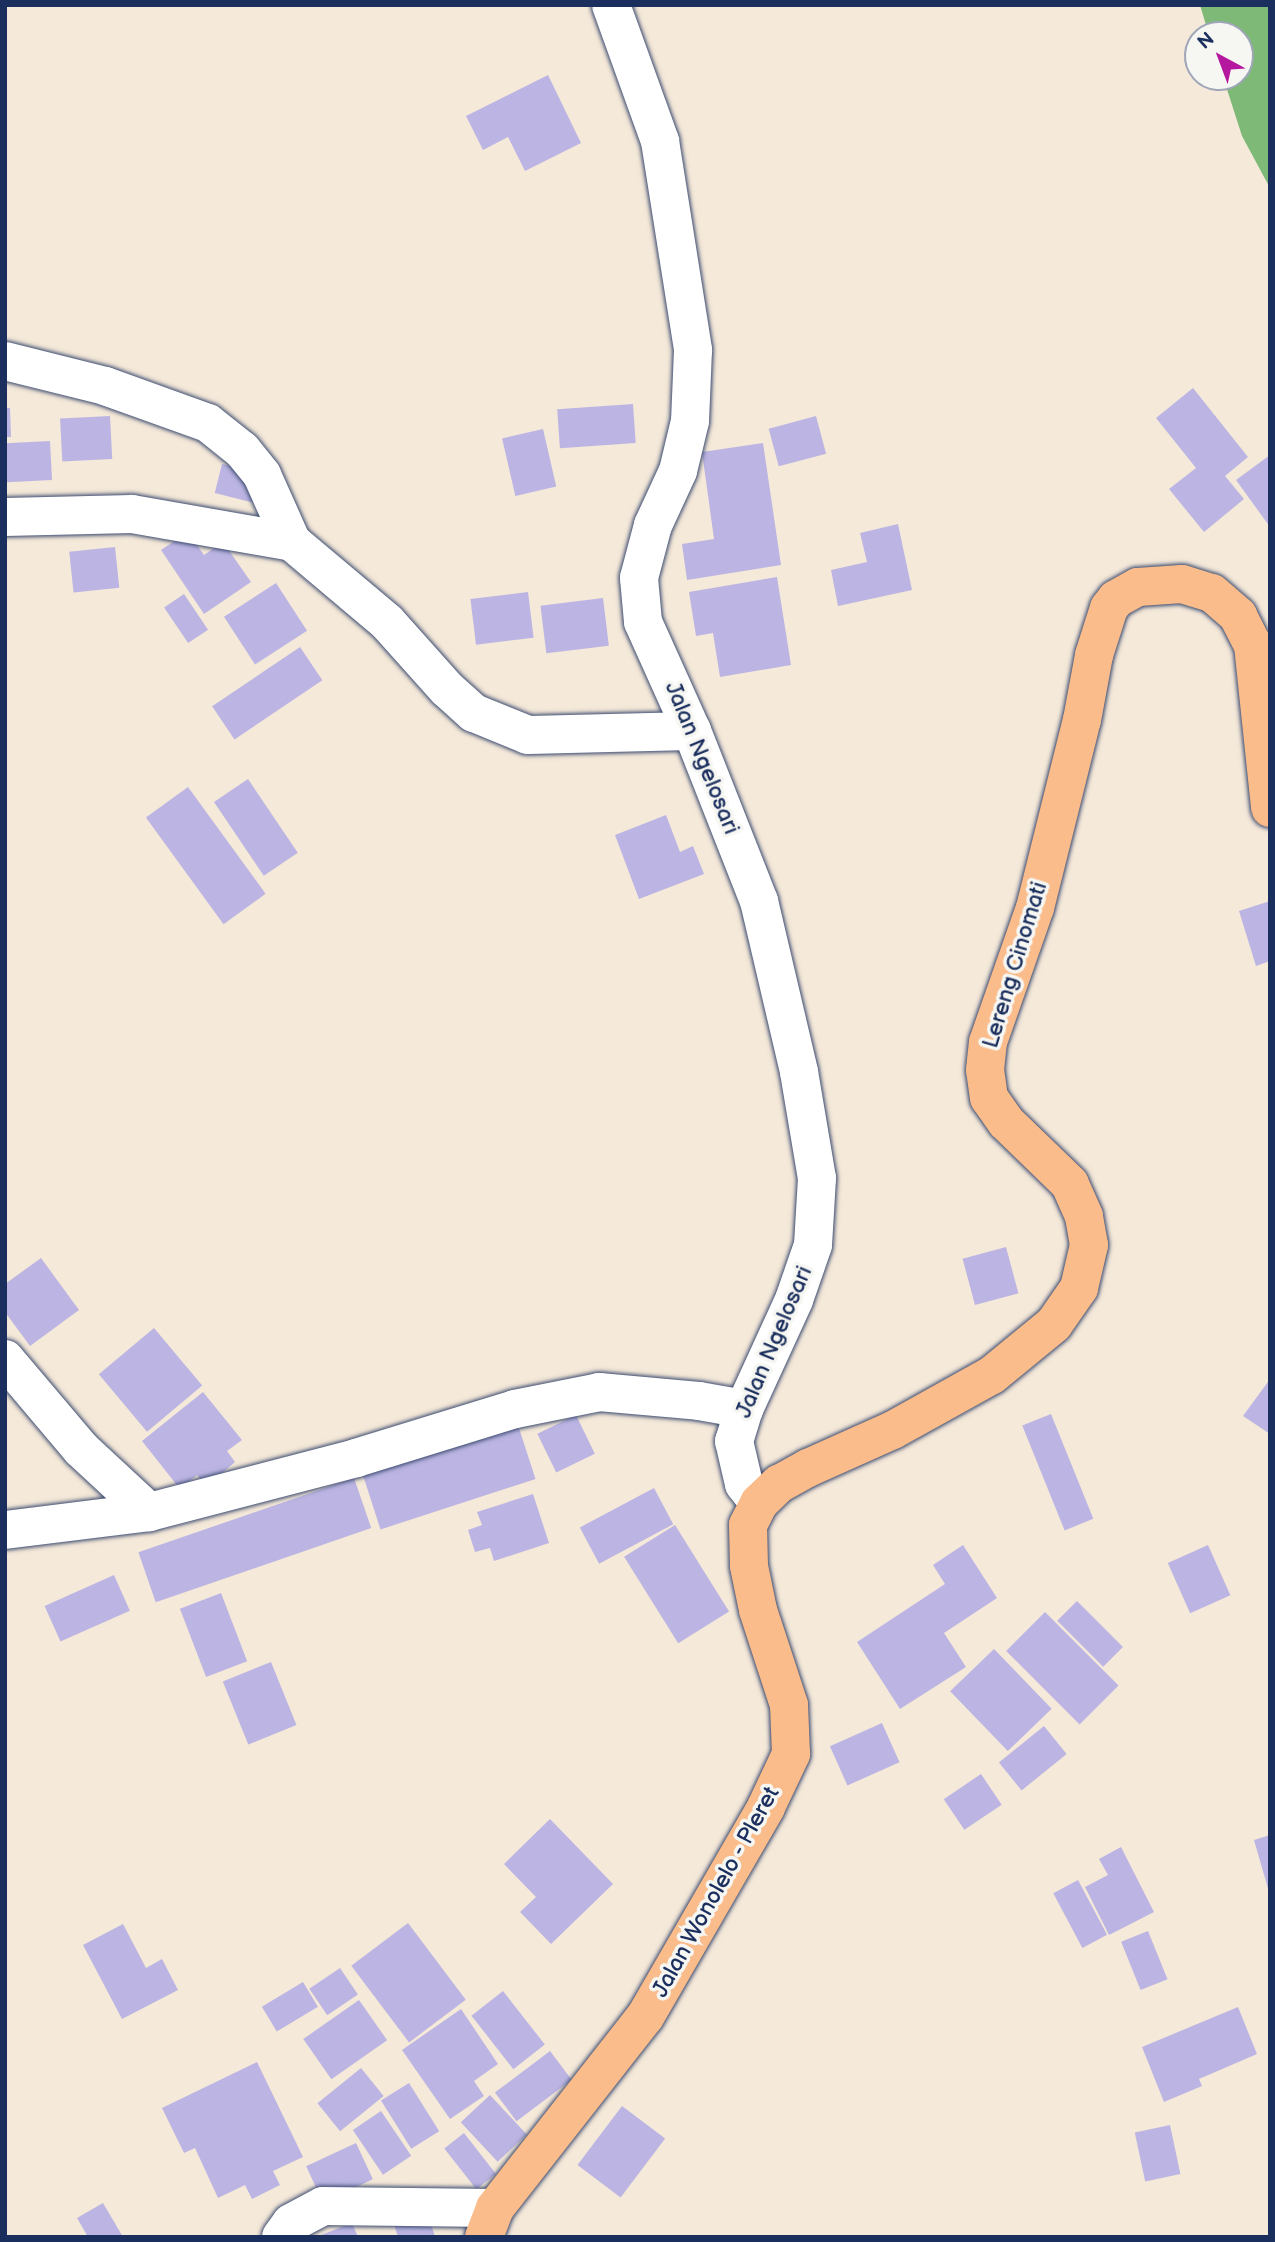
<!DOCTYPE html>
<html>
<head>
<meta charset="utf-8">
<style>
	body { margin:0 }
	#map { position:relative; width:1275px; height:2242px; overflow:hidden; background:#f5e9d9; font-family:"Balsamiq Sans",sans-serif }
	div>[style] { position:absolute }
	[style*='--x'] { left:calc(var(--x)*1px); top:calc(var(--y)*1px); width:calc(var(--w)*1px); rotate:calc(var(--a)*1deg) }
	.forest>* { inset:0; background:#7eb978 }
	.building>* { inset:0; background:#bcb5e3; transform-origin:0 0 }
	.roads { filter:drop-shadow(0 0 2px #3c4b70) drop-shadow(0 0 2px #3c4b70) }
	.minor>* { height:38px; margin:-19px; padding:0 19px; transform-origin:19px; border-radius:19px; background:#fff }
	.major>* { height:38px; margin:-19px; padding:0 19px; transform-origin:19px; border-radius:19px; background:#fabc8b }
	span { translate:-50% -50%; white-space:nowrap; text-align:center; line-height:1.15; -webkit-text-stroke:7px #f6f6f2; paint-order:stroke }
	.street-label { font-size:23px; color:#1b2f5e }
	.frame { position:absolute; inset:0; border:7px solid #1b2f5e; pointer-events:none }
	.north { position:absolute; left:1184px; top:21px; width:70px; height:70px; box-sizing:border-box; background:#f6f6f2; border:2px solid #9ea6b7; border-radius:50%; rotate:319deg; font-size:19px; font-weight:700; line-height:28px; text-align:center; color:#1b2f5e }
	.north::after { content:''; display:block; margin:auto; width:24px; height:32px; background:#b5179e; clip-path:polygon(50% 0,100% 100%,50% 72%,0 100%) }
</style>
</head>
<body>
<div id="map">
	<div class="forest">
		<div style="clip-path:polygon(1200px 5px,1270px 5px,1270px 188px,1242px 136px,1223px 77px,1240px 77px,1240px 35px,1209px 35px)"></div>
	</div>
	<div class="building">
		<div style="clip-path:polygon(548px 75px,581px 143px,525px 171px,508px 137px,483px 150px,466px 116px)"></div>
		<div style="clip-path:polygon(1193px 388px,1248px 457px,1225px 476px,1244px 499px,1204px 532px,1169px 489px,1196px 468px,1156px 418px)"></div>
		<div style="left:633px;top:404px;width:39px;height:76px;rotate:86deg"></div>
		<div style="clip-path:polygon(5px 408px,10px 408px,11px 437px,5px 437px)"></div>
		<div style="left:110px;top:416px;width:43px;height:50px;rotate:87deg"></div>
		<div style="left:816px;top:416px;width:39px;height:49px;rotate:75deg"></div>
		<div style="left:543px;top:429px;width:59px;height:42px;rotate:77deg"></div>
		<div style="left:50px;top:441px;width:39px;height:45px;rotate:87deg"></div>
		<div style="clip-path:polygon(763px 443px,781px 565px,687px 580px,682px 544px,714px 539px,702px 452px)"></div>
		<div style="clip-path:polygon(1270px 455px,1270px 527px,1236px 480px)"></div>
		<div style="left:222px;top:464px;width:40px;height:30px;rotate:14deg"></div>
		<div style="clip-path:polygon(898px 524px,912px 590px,838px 606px,831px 570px,867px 562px,860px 533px)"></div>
		<div style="clip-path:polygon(188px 532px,204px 555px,223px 542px,251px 582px,204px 614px,161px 550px)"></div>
		<div style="left:115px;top:547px;width:41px;height:46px;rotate:84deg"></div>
		<div style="clip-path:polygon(777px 577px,791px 665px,720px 677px,713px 633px,696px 636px,689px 592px)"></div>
		<div style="left:276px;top:583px;width:57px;height:62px;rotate:57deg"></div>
		<div style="left:528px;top:592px;width:46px;height:58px;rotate:83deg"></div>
		<div style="left:184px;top:594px;width:43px;height:24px;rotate:56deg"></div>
		<div style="left:603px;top:598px;width:48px;height:63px;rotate:83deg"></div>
		<div style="left:300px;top:647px;width:40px;height:106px;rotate:56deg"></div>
		<div style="left:248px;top:779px;width:89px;height:41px;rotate:56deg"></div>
		<div style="left:188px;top:787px;width:132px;height:52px;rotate:54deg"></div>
		<div style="clip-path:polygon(666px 815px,680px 852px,693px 846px,704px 874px,639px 899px,615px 835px)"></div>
		<div style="clip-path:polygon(1270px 901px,1270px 961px,1256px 966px,1239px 911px)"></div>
		<div style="left:1006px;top:1247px;width:48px;height:45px;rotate:75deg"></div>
		<div style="clip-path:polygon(41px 1258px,79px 1310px,30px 1346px,5px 1312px,5px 1284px)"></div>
		<div style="left:154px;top:1328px;width:75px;height:72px;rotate:50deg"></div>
		<div style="clip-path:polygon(1270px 1379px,1270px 1434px,1243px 1416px)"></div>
		<div style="clip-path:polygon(203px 1392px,242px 1440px,227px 1451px,235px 1462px,206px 1487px,197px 1475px,180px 1489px,142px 1441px)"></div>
		<div style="left:1051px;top:1414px;width:113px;height:31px;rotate:68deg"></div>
		<div style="left:576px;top:1415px;width:43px;height:43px;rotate:64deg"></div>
		<div style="left:517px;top:1422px;width:60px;height:163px;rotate:72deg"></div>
		<div style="left:354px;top:1478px;width:53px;height:228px;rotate:71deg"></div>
		<div style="left:654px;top:1488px;width:41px;height:84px;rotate:62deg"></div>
		<div style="clip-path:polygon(533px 1494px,549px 1543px,494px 1561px,490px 1548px,475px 1552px,468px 1530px,482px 1525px,477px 1512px)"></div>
		<div style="left:675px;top:1525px;width:102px;height:60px;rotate:58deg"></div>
		<div style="clip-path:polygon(963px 1545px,997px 1598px,944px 1633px,966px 1667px,900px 1709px,857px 1642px,945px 1584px,933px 1565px)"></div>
		<div style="left:1208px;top:1545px;width:55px;height:44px;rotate:66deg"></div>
		<div style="left:114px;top:1575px;width:39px;height:76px;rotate:66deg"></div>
		<div style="left:221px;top:1593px;width:73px;height:44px;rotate:69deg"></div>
		<div style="left:1077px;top:1601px;width:65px;height:28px;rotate:45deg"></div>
		<div style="left:1045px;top:1612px;width:104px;height:55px;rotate:45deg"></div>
		<div style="left:994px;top:1649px;width:83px;height:61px;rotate:46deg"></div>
		<div style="left:271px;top:1662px;width:68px;height:52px;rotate:68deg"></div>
		<div style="left:882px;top:1723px;width:43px;height:57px;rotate:66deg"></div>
		<div style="left:1044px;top:1726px;width:36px;height:58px;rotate:51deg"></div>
		<div style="left:981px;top:1774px;width:37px;height:45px;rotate:56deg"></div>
		<div style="clip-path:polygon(550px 1819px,613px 1884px,551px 1944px,520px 1912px,536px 1897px,504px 1864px)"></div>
		<div style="clip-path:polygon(1270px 1835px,1270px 1892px,1269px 1892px,1254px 1840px)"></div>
		<div style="clip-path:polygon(1121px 1847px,1154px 1912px,1109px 1935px,1085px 1887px,1108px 1875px,1099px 1859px)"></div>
		<div style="left:1078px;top:1880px;width:62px;height:28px;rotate:62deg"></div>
		<div style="left:408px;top:1923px;width:96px;height:71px;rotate:53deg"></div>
		<div style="clip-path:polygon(123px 1924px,146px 1968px,162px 1959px,178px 1990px,122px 2019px,83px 1945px)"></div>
		<div style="left:1148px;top:1931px;width:52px;height:29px;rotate:68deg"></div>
		<div style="left:340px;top:1968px;width:32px;height:37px;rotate:56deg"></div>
		<div style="left:303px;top:1982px;width:29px;height:48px;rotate:59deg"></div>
		<div style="left:503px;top:1991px;width:68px;height:40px;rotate:52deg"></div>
		<div style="left:359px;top:2000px;width:49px;height:68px;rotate:55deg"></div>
		<div style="clip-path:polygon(1238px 2007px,1257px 2054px,1199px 2079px,1202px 2086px,1164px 2102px,1142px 2047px)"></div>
		<div style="clip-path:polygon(461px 2009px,498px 2064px,474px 2081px,484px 2096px,450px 2119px,402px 2050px)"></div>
		<div style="left:550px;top:2051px;width:36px;height:69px;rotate:53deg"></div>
		<div style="clip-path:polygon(257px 2062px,303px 2157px,273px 2171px,280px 2185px,252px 2199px,245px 2185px,218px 2198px,195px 2148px,184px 2153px,162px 2108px)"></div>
		<div style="left:361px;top:2068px;width:36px;height:56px;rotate:51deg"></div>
		<div style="left:409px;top:2083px;width:57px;height:33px;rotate:58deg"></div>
		<div style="left:490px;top:2095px;width:54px;height:40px;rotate:47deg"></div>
		<div style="left:622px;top:2106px;width:54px;height:74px;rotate:37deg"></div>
		<div style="left:381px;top:2111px;width:54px;height:34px;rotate:56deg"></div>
		<div style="left:1170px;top:2125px;width:50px;height:36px;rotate:78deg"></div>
		<div style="left:464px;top:2133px;width:52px;height:25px;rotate:52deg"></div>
		<div style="left:356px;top:2143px;width:40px;height:55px;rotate:65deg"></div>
		<div style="clip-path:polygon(103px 2203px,123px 2237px,88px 2237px,77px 2218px)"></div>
		<div style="clip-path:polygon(428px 2214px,435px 2237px,398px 2237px,394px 2224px)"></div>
		<div style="clip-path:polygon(352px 2223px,358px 2237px,316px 2237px)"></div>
	</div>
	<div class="roads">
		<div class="minor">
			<div style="--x:611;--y:5;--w:145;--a:70.2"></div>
			<div style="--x:660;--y:141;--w:212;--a:81"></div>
			<div style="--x:693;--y:350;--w:71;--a:92.4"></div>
			<div style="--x:690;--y:421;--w:51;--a:103.5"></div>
			<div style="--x:678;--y:471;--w:60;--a:114.8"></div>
			<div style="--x:653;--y:525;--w:55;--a:104.8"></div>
			<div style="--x:639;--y:578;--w:44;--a:84.8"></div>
			<div style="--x:643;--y:622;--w:120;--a:65.8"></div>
			<div style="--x:692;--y:731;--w:183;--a:68.5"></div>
			<div style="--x:759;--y:901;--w:176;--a:76.8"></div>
			<div style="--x:799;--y:1072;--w:108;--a:80.4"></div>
			<div style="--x:817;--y:1178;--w:67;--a:93.4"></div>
			<div style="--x:813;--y:1245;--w:58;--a:109.1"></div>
			<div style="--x:794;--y:1300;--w:120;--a:114.6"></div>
			<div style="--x:744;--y:1409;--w:34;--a:107"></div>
			<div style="--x:734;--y:1441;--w:44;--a:76.9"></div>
			<div style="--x:744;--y:1484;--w:24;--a:52"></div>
			<div style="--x:5;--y:361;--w:103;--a:14"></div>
			<div style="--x:105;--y:386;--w:109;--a:19.8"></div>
			<div style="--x:208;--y:423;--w:43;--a:38.5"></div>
			<div style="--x:242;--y:450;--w:32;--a:51"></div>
			<div style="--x:262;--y:475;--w:73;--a:65.9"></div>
			<div style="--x:292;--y:542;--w:124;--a:40.1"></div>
			<div style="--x:387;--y:622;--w:90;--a:48.2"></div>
			<div style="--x:447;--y:689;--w:36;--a:42"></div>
			<div style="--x:474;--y:713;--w:58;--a:22.2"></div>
			<div style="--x:528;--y:735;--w:164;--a:-1.4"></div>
			<div style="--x:5;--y:517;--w:127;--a:-1.4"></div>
			<div style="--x:132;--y:514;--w:162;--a:9.9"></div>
			<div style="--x:5;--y:1359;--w:118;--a:49.8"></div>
			<div style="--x:81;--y:1449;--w:93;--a:42.8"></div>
			<div style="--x:5;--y:1530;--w:145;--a:-7.1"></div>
			<div style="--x:149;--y:1512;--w:214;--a:-14.6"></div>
			<div style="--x:356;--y:1458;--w:166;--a:-17.1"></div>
			<div style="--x:515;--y:1409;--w:86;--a:-11.4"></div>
			<div style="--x:599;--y:1392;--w:100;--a:5.1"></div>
			<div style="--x:699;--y:1401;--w:46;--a:10.1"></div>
			<div style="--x:281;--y:2237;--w:17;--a:-54"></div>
			<div style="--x:291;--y:2223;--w:36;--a:-28"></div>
			<div style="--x:323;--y:2206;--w:172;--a:0.7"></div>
		</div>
		<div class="major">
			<div style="--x:484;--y:2237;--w:31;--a:-69"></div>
			<div style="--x:495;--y:2208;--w:243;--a:-51.9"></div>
			<div style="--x:645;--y:2017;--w:242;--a:-60"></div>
			<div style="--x:766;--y:1807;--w:59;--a:-64.7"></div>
			<div style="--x:791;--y:1754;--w:49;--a:-92.3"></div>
			<div style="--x:789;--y:1705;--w:100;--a:-108.1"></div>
			<div style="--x:758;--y:1610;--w:45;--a:-101.6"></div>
			<div style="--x:749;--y:1566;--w:41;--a:-91.4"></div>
			<div style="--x:748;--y:1525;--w:25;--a:-63"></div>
			<div style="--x:759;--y:1503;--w:28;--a:-44"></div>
			<div style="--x:779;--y:1484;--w:33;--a:-29"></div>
			<div style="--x:808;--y:1468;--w:93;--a:-24.1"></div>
			<div style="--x:893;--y:1430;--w:113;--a:-29.1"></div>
			<div style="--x:992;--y:1375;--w:80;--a:-39.4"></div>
			<div style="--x:1054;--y:1324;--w:44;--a:-55.2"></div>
			<div style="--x:1079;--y:1288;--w:44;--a:-76.9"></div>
			<div style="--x:1089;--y:1245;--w:29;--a:-100"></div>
			<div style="--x:1084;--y:1216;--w:35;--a:-114"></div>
			<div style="--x:1070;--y:1184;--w:89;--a:-135.9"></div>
			<div style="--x:1006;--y:1122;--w:29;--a:-125"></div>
			<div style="--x:989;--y:1098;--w:28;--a:-98"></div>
			<div style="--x:985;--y:1070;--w:28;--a:-84"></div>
			<div style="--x:988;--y:1042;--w:142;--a:-70.7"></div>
			<div style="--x:1035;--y:908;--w:194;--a:-76"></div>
			<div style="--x:1082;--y:720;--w:66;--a:-79.5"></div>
			<div style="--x:1094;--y:655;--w:49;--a:-72.3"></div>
			<div style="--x:1109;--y:608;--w:11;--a:-52"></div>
			<div style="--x:1116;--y:599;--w:25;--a:-29"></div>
			<div style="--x:1138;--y:587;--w:44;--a:-3.9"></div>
			<div style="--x:1182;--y:584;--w:31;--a:17"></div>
			<div style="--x:1212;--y:593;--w:35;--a:41"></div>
			<div style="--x:1238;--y:616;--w:33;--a:63"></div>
			<div style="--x:1253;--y:645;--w:164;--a:84"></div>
		</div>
	</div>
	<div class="street-label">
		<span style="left:702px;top:758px;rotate:68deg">Jalan Ngelosari</span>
		<span style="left:1015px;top:965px;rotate:-73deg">Lereng Cinomati</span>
		<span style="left:774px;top:1342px;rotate:-67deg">Jalan Ngelosari</span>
		<span style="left:716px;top:1892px;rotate:-61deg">Jalan Wonolelo - Pleret</span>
	</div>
	<div class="frame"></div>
	<div class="north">N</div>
</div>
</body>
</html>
